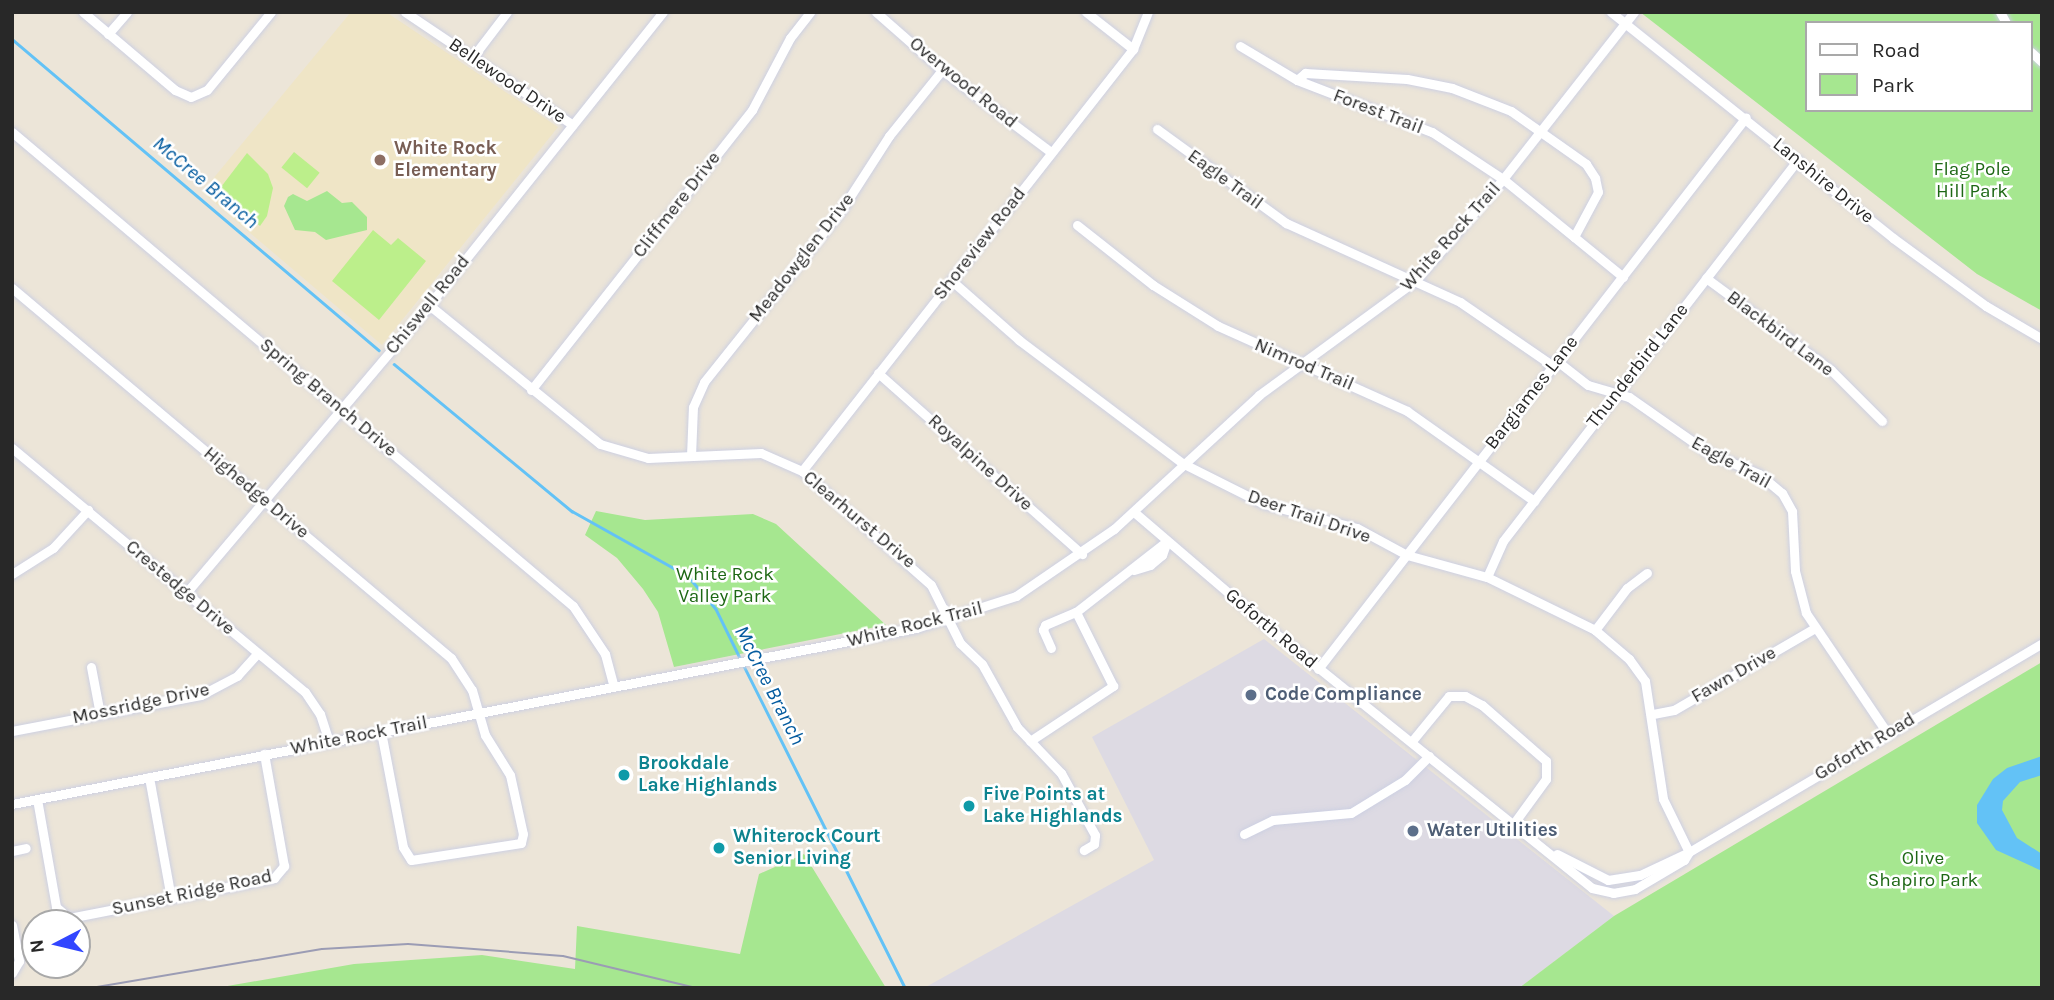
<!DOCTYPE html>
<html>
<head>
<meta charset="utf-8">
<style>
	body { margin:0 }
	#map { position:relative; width:2054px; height:1000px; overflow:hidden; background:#ece5d8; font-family:Karla,sans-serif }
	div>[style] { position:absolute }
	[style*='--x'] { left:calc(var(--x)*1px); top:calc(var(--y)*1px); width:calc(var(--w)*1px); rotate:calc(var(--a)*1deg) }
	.industrial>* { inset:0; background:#dddae3 }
	.education>* { inset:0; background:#efe5c6 }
	.green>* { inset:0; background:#a6e790 }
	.pitch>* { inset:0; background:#bcef8b; transform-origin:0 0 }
	.water>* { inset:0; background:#63c2f6 }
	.stream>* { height:2.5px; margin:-1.25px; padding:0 1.25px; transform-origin:1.25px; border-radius:1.25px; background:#63c2f6 }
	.roads { filter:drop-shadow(0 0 2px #cdd0e2) drop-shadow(0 0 2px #cdd0e2) }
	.minor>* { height:9px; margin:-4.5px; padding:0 4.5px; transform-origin:4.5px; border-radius:4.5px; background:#fff }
	.tram>* { height:2px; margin:-1px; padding:0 1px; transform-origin:1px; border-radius:1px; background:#9b9cb4 }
	.dots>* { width:19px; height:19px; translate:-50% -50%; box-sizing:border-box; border:4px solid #fff; border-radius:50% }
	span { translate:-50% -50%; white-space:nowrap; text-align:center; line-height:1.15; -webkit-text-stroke:5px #fff; paint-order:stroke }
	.street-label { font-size:19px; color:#282828 }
	.education-label { font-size:19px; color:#785e54; font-weight:700 }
	.left { translate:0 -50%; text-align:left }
	.park-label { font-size:19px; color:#1e6815 }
	.service-label { font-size:19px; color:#4e5e75; font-weight:700 }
	.culture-label { font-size:19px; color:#0d838f; font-weight:700 }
	.water-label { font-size:21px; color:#055c9f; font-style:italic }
	.frame { position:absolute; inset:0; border:14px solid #282828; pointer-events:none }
	.legend { position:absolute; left:1805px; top:21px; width:228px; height:91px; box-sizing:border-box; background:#fff; border:2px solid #a9a9a9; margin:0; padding:9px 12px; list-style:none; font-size:21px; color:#282828 }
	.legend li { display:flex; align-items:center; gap:14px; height:35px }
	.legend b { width:35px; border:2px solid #a9a9a9 }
	.north { position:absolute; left:21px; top:909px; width:70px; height:70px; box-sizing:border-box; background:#fff; border:2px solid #a9a9a9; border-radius:50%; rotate:263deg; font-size:19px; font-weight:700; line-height:28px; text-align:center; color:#282828 }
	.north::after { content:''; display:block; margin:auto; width:24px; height:32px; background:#3246ff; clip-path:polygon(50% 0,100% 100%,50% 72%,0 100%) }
</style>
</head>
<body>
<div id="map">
	<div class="industrial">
		<div style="clip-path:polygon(1264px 639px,1614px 916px,1519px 988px,924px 988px,1154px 860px,1092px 737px)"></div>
	</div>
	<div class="education">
		<div style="clip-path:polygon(351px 12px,386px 12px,558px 127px,382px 345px,202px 192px)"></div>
	</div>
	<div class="green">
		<div style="clip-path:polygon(evenodd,1640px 12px,2042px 12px,2042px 311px,1977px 274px,1640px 12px,1807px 23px,2031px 23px,2031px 110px,1807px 110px,1807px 23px)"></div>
		<div style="clip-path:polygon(327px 191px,342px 203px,352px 202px,367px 217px,367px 230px,326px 240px,315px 232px,295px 230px,284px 206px,288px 197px,293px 194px,307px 201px)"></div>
		<div style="clip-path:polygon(596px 511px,645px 520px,753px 514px,776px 524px,886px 625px,674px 667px,658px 612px,643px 589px,617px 558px,585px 535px)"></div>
		<div style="clip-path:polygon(2042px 662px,2042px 988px,1519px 988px,1614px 916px)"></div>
		<div style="clip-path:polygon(804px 854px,886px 988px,216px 988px,354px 964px,482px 955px,575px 969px,577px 926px,740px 954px,759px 874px)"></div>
	</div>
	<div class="pitch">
		<div style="left:294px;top:152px;width:33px;height:20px;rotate:39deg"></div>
		<div style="clip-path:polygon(247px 153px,268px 174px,273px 188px,267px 216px,260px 226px,222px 195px,221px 187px)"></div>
		<div style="clip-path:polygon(373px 230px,391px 245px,398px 238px,426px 261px,379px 320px,332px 281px)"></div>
	</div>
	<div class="water">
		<div style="clip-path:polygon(2042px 756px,2042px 775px,2020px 782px,2003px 801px,2002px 810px,2017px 838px,2042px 854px,2042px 871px,1996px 850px,1977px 823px,1977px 805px,1993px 779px,2007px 768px)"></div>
	</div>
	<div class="stream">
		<div style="--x:12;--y:39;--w:481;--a:40.3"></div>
		<div style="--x:394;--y:364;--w:231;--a:39.6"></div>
		<div style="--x:572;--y:511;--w:133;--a:29.3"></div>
		<div style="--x:688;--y:576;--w:43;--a:49.7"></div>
		<div style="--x:716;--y:609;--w:55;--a:63.9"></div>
		<div style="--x:743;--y:664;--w:362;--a:63.4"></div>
	</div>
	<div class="roads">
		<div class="minor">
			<div style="--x:83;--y:12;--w:121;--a:40.3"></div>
			<div style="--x:175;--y:90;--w:17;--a:24"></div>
			<div style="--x:191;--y:97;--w:17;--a:-24"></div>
			<div style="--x:207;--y:90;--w:101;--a:-50.6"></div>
			<div style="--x:405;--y:12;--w:202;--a:33.9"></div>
			<div style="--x:876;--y:12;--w:88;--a:41.3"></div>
			<div style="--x:942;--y:70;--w:136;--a:37"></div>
			<div style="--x:1086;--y:12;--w:60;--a:38.2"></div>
			<div style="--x:1611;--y:12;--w:361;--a:38.7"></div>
			<div style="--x:1893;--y:238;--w:115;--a:36.2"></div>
			<div style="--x:1986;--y:306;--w:65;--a:30.5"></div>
			<div style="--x:2000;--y:12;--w:13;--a:61"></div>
			<div style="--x:108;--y:34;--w:29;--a:-49"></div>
			<div style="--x:1240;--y:46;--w:66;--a:30.8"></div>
			<div style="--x:1297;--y:80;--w:145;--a:21.1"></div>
			<div style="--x:1432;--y:132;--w:85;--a:33.5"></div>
			<div style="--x:1503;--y:179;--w:155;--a:39.2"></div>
			<div style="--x:2031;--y:52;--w:15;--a:42"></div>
			<div style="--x:472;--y:58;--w:58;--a:-52.7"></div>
			<div style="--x:1297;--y:80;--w:11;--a:-41"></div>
			<div style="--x:1305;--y:73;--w:102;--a:3.4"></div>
			<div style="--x:1407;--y:79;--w:46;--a:11.3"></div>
			<div style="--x:1452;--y:88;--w:63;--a:21.3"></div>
			<div style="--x:1511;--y:111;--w:92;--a:35.2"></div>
			<div style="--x:1586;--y:164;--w:17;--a:57"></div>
			<div style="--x:1595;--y:178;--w:14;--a:78"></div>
			<div style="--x:1598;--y:192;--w:51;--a:118.1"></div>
			<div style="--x:1157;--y:129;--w:160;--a:36.1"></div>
			<div style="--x:1286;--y:223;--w:191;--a:24.4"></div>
			<div style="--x:1460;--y:302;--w:113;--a:34.5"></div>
			<div style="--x:12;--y:132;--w:734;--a:40.2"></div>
			<div style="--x:573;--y:606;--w:58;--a:56.3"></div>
			<div style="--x:605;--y:654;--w:34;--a:75"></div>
			<div style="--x:1077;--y:225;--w:97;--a:38.3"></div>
			<div style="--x:1153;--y:285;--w:77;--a:32.2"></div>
			<div style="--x:1218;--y:326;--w:207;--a:24.2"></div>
			<div style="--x:1407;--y:411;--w:156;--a:35.3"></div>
			<div style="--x:1706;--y:278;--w:155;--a:36.4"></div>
			<div style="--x:1831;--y:370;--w:72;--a:45"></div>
			<div style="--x:951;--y:280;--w:91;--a:41.4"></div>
			<div style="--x:1019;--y:340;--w:204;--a:37"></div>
			<div style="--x:1182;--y:463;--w:92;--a:26.6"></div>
			<div style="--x:1264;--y:504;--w:96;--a:14.5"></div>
			<div style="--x:1357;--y:528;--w:57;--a:28.4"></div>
			<div style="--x:1407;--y:555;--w:83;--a:15.4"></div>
			<div style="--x:1487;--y:577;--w:120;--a:26.1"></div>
			<div style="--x:1595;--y:630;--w:45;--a:40.5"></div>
			<div style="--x:1629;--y:659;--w:27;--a:54"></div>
			<div style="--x:1645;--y:681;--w:119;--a:81.3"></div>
			<div style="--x:1663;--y:799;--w:59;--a:63.9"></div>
			<div style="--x:12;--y:288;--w:574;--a:40.13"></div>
			<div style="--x:451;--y:658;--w:38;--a:57"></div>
			<div style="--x:472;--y:690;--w:47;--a:73.9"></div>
			<div style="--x:485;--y:735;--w:47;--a:58"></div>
			<div style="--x:510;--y:775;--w:60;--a:77.6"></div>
			<div style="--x:523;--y:834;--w:9;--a:103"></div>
			<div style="--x:521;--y:843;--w:111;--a:171.2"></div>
			<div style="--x:411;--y:860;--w:15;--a:-122"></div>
			<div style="--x:403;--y:847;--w:117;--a:-100.8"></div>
			<div style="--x:429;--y:305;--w:220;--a:39.1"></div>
			<div style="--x:600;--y:444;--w:50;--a:16.3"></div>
			<div style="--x:648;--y:458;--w:113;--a:-2.5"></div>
			<div style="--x:761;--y:453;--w:45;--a:23.7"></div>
			<div style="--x:802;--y:471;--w:172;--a:41.5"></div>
			<div style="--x:931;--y:585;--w:65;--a:63.4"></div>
			<div style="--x:960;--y:643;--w:30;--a:44"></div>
			<div style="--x:982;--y:664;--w:72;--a:60.9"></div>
			<div style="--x:1017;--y:727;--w:64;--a:46.3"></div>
			<div style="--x:1061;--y:773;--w:71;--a:61.3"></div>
			<div style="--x:1095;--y:835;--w:9;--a:96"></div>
			<div style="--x:1094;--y:844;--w:12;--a:149"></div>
			<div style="--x:1557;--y:361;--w:39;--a:38"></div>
			<div style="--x:1588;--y:385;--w:43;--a:16.3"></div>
			<div style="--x:1629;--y:397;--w:98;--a:35"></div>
			<div style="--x:1709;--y:453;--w:54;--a:22.8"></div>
			<div style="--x:1759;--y:474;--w:30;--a:40"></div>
			<div style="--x:1782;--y:493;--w:21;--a:61"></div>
			<div style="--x:1792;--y:511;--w:60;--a:87.1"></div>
			<div style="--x:1795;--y:571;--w:43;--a:75.3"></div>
			<div style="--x:1806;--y:613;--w:146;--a:55.9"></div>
			<div style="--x:878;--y:373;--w:273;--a:41.6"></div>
			<div style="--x:531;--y:390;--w:357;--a:-51.7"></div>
			<div style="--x:752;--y:110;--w:81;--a:-62.2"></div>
			<div style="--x:790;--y:38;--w:33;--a:-52"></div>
			<div style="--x:12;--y:448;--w:381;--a:39.8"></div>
			<div style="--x:305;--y:692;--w:27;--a:56"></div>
			<div style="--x:320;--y:714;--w:29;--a:72"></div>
			<div style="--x:691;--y:456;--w:49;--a:-87.7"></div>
			<div style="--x:693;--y:407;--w:27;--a:-66"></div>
			<div style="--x:704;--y:382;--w:221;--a:-51.4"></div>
			<div style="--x:842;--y:209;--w:87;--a:-57.2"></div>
			<div style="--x:889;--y:136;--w:85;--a:-51.2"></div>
			<div style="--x:802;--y:471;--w:536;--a:-51.89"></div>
			<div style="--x:1133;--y:49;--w:40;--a:-68"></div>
			<div style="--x:1134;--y:512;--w:192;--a:40.6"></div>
			<div style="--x:1280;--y:637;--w:400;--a:38.8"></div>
			<div style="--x:1592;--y:888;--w:22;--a:13"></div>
			<div style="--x:1613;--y:893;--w:22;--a:-10"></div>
			<div style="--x:1635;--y:889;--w:57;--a:-30.6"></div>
			<div style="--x:1684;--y:860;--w:9;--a:-58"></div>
			<div style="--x:1134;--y:570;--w:17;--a:-17"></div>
			<div style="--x:1150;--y:565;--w:16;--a:-40"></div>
			<div style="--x:1162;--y:555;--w:15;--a:-70"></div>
			<div style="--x:12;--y:574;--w:49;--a:-32.4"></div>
			<div style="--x:53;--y:548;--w:52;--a:-47.4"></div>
			<div style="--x:1487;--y:577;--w:39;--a:-66"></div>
			<div style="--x:1503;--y:541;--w:482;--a:-52.3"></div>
			<div style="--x:186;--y:593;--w:377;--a:-49.8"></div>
			<div style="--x:429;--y:305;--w:375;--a:-51.4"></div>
			<div style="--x:1595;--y:630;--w:53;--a:-52.7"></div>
			<div style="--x:1627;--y:588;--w:25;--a:-37"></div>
			<div style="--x:1051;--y:648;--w:20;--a:-114"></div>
			<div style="--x:1043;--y:630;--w:5;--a:-68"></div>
			<div style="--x:1045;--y:625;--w:34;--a:-23"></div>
			<div style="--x:91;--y:667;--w:48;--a:79.2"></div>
			<div style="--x:1318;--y:669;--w:698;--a:-52.21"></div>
			<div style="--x:1653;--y:714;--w:21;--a:-11"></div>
			<div style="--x:1674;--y:710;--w:161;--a:-30.2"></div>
			<div style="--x:12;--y:731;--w:192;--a:-10.8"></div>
			<div style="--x:201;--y:695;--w:41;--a:-27.8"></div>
			<div style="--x:237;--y:676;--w:30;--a:-48"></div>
			<div style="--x:1030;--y:741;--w:100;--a:-33.5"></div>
			<div style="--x:1113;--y:686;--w:83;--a:-116.6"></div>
			<div style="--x:1076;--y:612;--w:115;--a:-38"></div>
			<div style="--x:1412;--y:741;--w:58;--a:-50.6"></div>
			<div style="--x:1449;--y:696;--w:16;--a:0"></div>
			<div style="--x:1465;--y:696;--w:19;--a:28"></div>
			<div style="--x:1482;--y:705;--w:85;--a:41.2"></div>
			<div style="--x:1546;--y:761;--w:18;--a:90"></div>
			<div style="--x:1546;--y:779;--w:54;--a:126"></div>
			<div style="--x:149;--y:777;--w:123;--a:79.7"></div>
			<div style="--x:37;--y:799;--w:110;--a:80"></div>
			<div style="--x:56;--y:907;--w:17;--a:40"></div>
			<div style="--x:69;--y:918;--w:209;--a:-11"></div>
			<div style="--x:274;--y:878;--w:16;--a:-50"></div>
			<div style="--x:284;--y:866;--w:114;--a:-100.1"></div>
			<div style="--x:12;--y:804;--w:921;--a:-11.02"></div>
			<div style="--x:916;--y:628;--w:105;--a:-17.7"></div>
			<div style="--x:1016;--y:596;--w:119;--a:-34.4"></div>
			<div style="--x:1114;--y:529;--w:197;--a:-42.7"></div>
			<div style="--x:1259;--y:395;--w:193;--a:-36.2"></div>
			<div style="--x:1415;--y:281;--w:135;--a:-49.2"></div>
			<div style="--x:1503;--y:179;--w:212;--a:-51.9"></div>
			<div style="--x:1244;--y:834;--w:32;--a:-26"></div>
			<div style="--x:1273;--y:820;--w:78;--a:-5.1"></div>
			<div style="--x:1351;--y:813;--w:63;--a:-31.4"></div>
			<div style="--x:1405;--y:780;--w:34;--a:-45"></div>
			<div style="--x:12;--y:851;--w:14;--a:-12"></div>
			<div style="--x:1557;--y:854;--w:57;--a:27"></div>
			<div style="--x:1608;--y:880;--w:32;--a:-9"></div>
			<div style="--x:1640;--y:875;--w:54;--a:-25.1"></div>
			<div style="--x:1689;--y:852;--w:410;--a:-30.6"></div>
			<div style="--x:12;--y:925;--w:37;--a:79"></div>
			<div style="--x:19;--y:961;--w:14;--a:120"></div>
		</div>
	</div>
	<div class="tram">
		<div style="--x:91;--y:988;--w:234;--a:-9.6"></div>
		<div style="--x:322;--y:949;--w:86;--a:-3.3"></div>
		<div style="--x:408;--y:944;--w:155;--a:4.4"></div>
		<div style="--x:563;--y:956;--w:137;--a:13.5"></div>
	</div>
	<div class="dots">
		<div style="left:380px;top:160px;background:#8d6e63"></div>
		<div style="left:1251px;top:695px;background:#5c6f8a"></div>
		<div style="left:624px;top:775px;background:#0f9aa8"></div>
		<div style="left:969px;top:806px;background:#0f9aa8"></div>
		<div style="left:1413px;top:831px;background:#5c6f8a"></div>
		<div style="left:719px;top:848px;background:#0f9aa8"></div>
	</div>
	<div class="street-label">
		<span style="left:507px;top:81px;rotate:34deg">Bellewood Drive</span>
		<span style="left:963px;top:83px;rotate:39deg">Overwood Road</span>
		<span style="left:1378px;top:112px;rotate:21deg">Forest Trail</span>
		<span style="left:1225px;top:180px;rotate:36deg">Eagle Trail</span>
		<span style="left:1823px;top:181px;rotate:39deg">Lanshire Drive</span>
		<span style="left:677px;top:205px;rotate:-52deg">Cliffmere Drive</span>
		<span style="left:1451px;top:237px;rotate:-48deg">White Rock Trail</span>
		<span style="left:980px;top:244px;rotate:-52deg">Shoreview Road</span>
		<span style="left:802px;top:258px;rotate:-52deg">Meadowglen Drive</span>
		<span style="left:428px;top:305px;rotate:-51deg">Chiswell Road</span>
		<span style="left:1780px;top:334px;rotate:37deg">Blackbird Lane</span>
		<span style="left:1304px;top:365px;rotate:23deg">Nimrod Trail</span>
		<span style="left:1638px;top:366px;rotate:-52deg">Thunderbird Lane</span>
		<span style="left:1532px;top:393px;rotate:-52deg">Bargiames Lane</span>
		<span style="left:328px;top:398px;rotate:40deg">Spring Branch Drive</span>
		<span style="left:980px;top:463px;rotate:42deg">Royalpine Drive</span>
		<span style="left:1731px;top:463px;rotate:29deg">Eagle Trail</span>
		<span style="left:256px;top:493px;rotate:40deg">Highedge Drive</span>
		<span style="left:1309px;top:517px;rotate:19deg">Deer Trail Drive</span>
		<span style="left:859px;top:520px;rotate:40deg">Clearhurst Drive</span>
		<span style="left:180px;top:588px;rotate:40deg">Crestedge Drive</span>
		<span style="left:915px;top:625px;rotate:-14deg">White Rock Trail</span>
		<span style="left:1271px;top:629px;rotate:40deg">Goforth Road</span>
		<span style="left:1734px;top:675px;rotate:-30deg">Fawn Drive</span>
		<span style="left:141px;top:704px;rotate:-12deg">Mossridge Drive</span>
		<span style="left:359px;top:736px;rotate:-11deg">White Rock Trail</span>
		<span style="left:1865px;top:747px;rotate:-31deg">Goforth Road</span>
		<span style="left:192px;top:893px;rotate:-12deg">Sunset Ridge Road</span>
	</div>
	<div class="education-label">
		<span class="left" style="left:394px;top:160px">White Rock<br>Elementary</span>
	</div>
	<div class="park-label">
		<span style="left:1972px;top:181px">Flag Pole<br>Hill Park</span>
		<span style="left:725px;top:586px">White Rock<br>Valley Park</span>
		<span style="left:1923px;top:870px">Olive<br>Shapiro Park</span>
	</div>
	<div class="service-label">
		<span class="left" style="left:1265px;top:695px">Code Compliance</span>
		<span class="left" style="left:1427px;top:831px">Water Utilities</span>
	</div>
	<div class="culture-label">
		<span class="left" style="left:638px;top:775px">Brookdale<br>Lake Highlands</span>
		<span class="left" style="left:983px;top:806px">Five Points at<br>Lake Highlands</span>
		<span class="left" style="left:733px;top:848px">Whiterock Court<br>Senior Living</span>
	</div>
	<div class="water-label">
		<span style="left:206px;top:182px;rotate:40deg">McCree Branch</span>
		<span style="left:770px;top:685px;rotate:63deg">McCree Branch</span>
	</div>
	<div class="frame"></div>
	<ul class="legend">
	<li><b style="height:9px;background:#fff"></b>Road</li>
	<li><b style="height:19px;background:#a6e790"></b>Park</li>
	</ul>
	<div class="north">N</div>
</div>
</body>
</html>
